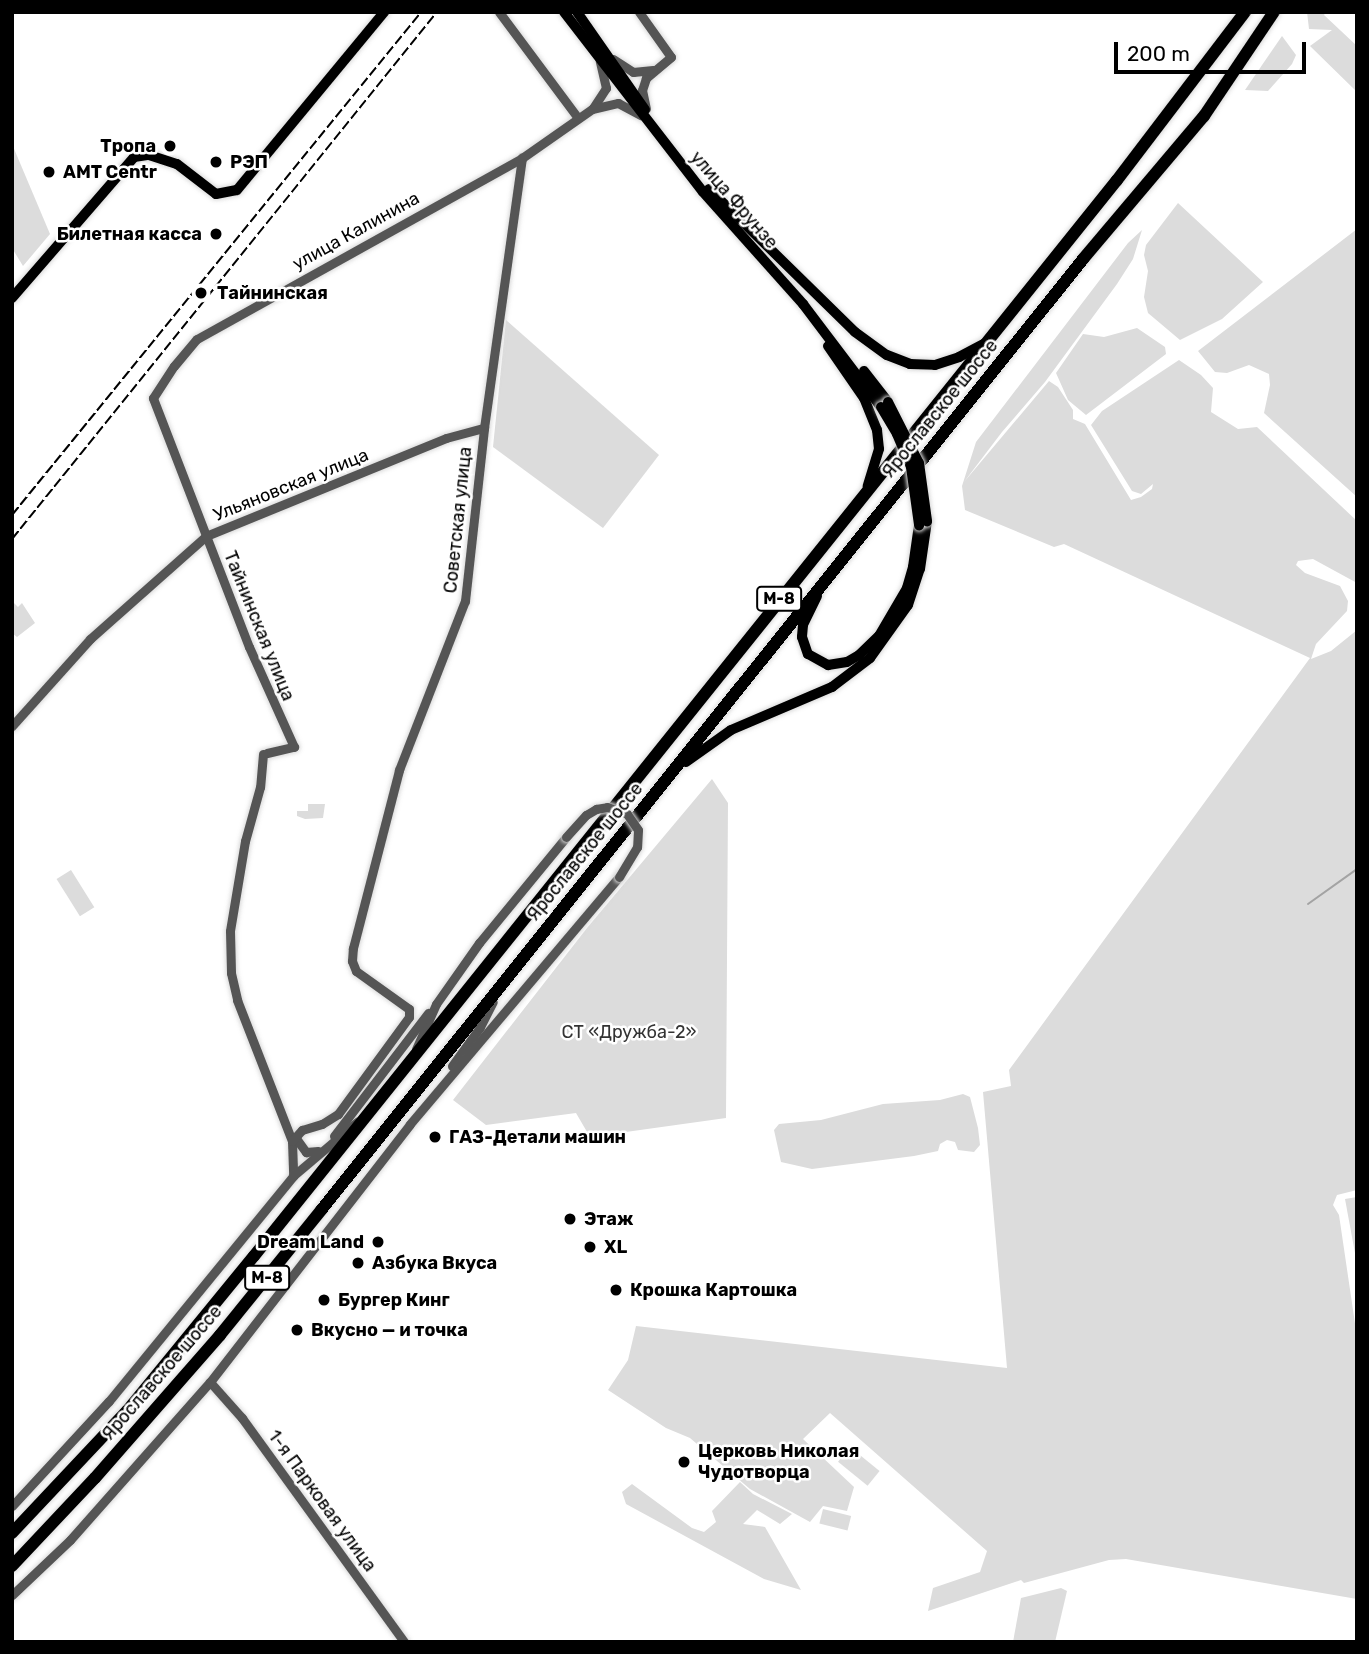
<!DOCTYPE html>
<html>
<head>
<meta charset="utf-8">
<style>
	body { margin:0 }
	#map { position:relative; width:1369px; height:1654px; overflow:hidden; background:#fff; font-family:Rubik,sans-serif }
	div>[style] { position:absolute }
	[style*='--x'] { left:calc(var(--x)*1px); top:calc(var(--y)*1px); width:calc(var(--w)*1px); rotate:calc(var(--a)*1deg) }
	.green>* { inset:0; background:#dcdcdc; transform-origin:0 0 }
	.stream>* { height:2px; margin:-1px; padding:0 1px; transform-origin:1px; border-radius:1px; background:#a3a3a3 }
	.roads { filter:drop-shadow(0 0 2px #dbdbdb) drop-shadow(0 0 2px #dbdbdb) }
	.minor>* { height:9px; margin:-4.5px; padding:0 4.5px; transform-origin:4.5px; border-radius:4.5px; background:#555 }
	.major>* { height:10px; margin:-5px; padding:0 5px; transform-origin:5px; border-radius:5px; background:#000 }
	.highway>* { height:12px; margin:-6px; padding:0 6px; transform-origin:6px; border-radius:6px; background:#000 }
	.rail>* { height:2px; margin-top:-1px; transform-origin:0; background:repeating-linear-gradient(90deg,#000 0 10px,transparent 0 13.5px) }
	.bridges { filter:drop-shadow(0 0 2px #dbdbdb) drop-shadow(0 0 2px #dbdbdb) }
	.minor-bridge>* { height:9px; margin:-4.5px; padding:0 4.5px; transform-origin:4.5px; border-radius:4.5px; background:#555 }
	.major-bridge>* { height:10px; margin:-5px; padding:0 5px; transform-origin:5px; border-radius:5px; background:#000 }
	.dots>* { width:19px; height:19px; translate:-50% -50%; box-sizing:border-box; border:4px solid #fff; border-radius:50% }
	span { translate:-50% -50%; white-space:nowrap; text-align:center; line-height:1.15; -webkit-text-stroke:5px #fff; paint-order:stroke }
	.shield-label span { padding:2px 5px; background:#fff; border:2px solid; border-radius:5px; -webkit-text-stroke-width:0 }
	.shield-label { font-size:16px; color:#000; font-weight:700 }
	.poi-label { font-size:18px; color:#000; font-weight:700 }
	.right { translate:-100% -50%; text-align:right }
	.left { translate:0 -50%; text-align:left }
	.street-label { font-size:18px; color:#000 }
	.park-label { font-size:18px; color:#333 }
	.frame { position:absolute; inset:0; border:14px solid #000; pointer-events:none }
	.scale { position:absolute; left:1114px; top:42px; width:192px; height:32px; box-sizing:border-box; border:4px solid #000; border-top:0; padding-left:9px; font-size:21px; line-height:24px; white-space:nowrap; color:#000; -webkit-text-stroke:5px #fff; paint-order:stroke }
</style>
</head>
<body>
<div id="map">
	<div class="green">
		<div style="clip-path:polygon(1307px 12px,1326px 12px,1324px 15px,1357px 46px,1357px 92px,1310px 46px,1332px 30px,1309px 29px)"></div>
		<div style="clip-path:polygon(1282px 36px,1296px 55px,1292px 64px,1268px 91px,1245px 90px)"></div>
		<div style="clip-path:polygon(12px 144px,50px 234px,23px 266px,12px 248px)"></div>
		<div style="clip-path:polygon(1178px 203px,1263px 282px,1222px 319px,1180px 340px,1148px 313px,1144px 297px,1148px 271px,1144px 255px,1146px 245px)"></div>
		<div style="clip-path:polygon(1357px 229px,1357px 497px,1264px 413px,1270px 385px,1269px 374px,1249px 365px,1227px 373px,1215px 372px,1198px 351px)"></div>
		<div style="clip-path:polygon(1142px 230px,1133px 259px,1117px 284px,1045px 382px,1002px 432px,964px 482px,1049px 381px,1058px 387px,1073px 410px,1073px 419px,1085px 424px,1131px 500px,1141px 497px,1152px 489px,1153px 484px,1141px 494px,1132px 491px,1091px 425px,1102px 411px,1179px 360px,1201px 375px,1213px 388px,1211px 412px,1238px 429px,1257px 427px,1357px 521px,1357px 583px,1313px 559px,1298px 561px,1296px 565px,1305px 573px,1340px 586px,1348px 601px,1347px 611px,1316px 644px,1311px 659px,1331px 651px,1357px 630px,1357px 1190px,1337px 1195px,1333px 1205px,1339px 1215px,1357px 1337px,1357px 1599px,1126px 1559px,1109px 1560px,1024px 1583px,1021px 1580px,928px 1611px,933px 1588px,980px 1572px,987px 1551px,830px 1413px,803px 1439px,854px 1487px,847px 1511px,823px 1506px,810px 1522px,750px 1489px,690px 1438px,666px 1428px,608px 1390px,628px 1360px,636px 1326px,1007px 1368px,983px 1092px,1011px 1086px,1009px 1070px,1310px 658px,1064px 544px,1054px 547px,965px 510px,962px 486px,976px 442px,1128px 243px)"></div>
		<div style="clip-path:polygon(506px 320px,659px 455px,603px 528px,493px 447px)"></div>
		<div style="clip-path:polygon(1137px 328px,1165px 347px,1166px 354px,1086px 415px,1068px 400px,1056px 373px,1083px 334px,1104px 337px)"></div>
		<div style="clip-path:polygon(12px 601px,18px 607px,22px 603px,35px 623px,17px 637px,12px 633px)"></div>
		<div style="clip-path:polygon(712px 779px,728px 803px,726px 1118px,590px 1137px,576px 1113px,486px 1125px,453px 1100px,587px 928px)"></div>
		<div style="clip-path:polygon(308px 804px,325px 804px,323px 818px,305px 819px,297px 816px,297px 811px,308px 811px)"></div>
		<div style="left:71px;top:870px;width:44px;height:17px;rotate:58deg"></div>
		<div style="clip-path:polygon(963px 1094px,970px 1097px,978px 1128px,980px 1145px,974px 1152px,958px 1150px,955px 1142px,947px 1140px,940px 1144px,938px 1151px,914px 1156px,812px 1169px,781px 1162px,774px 1130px,779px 1124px,821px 1120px,883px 1104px,940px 1100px)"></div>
		<div style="clip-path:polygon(1357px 1197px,1357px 1264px,1345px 1199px)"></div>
		<div style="left:850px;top:1447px;width:38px;height:19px;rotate:39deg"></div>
		<div style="clip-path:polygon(740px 1482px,753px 1494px,792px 1514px,780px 1524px,757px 1510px,743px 1524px,765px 1527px,801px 1590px,764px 1579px,626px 1504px,622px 1492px,632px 1484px,692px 1528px,704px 1532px,716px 1522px,712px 1511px)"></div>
		<div style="left:823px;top:1509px;width:29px;height:15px;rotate:14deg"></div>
		<div style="clip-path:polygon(1061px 1588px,1067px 1591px,1055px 1642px,1013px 1642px,1021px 1598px)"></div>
	</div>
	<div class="stream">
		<div style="--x:1308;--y:904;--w:60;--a:-35.5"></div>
	</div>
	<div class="roads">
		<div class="minor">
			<div style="--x:499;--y:12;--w:132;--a:53.3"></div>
			<div style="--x:639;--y:12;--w:55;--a:54.6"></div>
			<div style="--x:671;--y:57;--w:33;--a:140"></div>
			<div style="--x:646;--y:78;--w:13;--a:108"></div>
			<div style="--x:642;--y:90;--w:19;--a:78"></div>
			<div style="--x:613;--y:59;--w:24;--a:33"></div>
			<div style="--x:633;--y:72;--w:20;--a:-6"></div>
			<div style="--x:593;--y:108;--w:24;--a:-57"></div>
			<div style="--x:606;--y:88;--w:28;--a:-103"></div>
			<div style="--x:12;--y:726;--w:117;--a:-48.1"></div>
			<div style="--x:90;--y:639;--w:155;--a:-41.6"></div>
			<div style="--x:206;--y:536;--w:259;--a:-22.2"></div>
			<div style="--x:446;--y:438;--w:39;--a:-15"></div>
			<div style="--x:267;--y:753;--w:28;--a:-13"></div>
			<div style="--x:294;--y:747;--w:110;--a:-114.2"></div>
			<div style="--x:249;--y:647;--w:267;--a:-111.1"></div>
			<div style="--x:153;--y:398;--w:38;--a:-57"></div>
			<div style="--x:174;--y:366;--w:35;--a:-50"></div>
			<div style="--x:197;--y:339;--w:372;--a:-29.1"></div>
			<div style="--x:522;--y:158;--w:85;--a:-35"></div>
			<div style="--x:592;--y:109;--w:27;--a:-13"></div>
			<div style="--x:618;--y:103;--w:26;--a:28"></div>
			<div style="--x:263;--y:754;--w:33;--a:95"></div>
			<div style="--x:260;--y:787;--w:56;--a:105.5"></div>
			<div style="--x:245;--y:841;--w:91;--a:99.5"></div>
			<div style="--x:230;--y:931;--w:42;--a:88.6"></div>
			<div style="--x:231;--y:973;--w:28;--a:77"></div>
			<div style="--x:237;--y:1000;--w:151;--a:68.7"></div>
			<div style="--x:292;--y:1141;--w:35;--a:88"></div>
			<div style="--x:416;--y:1049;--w:49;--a:-66"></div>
			<div style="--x:436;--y:1004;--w:75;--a:-54.8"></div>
			<div style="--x:479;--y:943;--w:137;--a:-50.6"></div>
			<div style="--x:452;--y:1066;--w:48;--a:-54.3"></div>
			<div style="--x:480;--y:1027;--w:28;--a:-63"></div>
			<div style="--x:334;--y:1136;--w:155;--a:-52.6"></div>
			<div style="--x:295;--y:1137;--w:19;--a:54"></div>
			<div style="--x:306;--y:1152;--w:12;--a:-5"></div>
			<div style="--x:292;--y:1141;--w:15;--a:-48"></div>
			<div style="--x:302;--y:1130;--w:21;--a:-17"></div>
			<div style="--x:322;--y:1124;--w:19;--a:-32"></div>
			<div style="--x:338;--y:1114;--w:120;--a:-53.8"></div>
			<div style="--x:409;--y:1017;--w:8;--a:-90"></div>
			<div style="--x:409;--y:1009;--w:65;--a:-144.4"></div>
			<div style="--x:356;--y:971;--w:11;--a:-112"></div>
			<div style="--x:352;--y:961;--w:13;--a:-86"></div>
			<div style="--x:353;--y:948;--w:184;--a:-75.5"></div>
			<div style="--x:399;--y:770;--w:181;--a:-68.7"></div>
			<div style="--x:465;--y:601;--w:174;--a:-83.7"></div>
			<div style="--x:484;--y:428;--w:273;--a:-82"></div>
			<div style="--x:210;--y:1382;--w:48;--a:48.4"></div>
			<div style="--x:242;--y:1418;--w:276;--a:54.1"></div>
			<div style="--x:12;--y:1506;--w:143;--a:-47.3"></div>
			<div style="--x:109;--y:1401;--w:291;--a:-50.7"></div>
			<div style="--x:293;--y:1176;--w:84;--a:-40.2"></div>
			<div style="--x:12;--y:1595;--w:80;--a:-43.5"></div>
			<div style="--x:70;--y:1540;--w:211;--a:-48.5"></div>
			<div style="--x:210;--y:1382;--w:326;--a:-52.2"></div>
			<div style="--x:410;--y:1124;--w:324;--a:-49.8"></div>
		</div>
		<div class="major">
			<div style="--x:564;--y:12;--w:227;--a:52.3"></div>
			<div style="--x:703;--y:192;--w:150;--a:48.2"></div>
			<div style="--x:803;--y:304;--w:129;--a:52.9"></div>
			<div style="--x:577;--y:12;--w:119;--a:55.2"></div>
			<div style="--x:709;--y:189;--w:204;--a:44.4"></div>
			<div style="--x:855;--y:332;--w:39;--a:36"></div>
			<div style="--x:887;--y:355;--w:25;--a:21"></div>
			<div style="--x:910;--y:364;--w:25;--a:2"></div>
			<div style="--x:935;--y:365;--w:25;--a:-18"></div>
			<div style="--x:959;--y:357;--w:30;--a:-28"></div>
			<div style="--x:12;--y:298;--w:186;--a:-49.1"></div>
			<div style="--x:134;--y:157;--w:15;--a:-8"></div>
			<div style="--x:149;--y:155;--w:29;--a:18"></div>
			<div style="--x:177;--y:164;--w:49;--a:37.6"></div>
			<div style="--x:216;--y:194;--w:21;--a:-11"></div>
			<div style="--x:237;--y:190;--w:231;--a:-50.4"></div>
			<div style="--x:828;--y:346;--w:63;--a:55.3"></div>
			<div style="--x:864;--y:398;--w:35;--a:68"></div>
			<div style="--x:877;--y:430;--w:19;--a:84"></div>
			<div style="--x:879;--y:449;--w:39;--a:107"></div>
			<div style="--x:864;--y:371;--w:39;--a:52"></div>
			<div style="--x:817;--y:596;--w:32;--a:116"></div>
			<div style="--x:803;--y:625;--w:12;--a:95"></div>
			<div style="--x:802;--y:637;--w:18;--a:71"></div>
			<div style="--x:808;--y:654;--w:23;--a:29"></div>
			<div style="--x:828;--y:665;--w:19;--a:-9"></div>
			<div style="--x:847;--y:662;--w:14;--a:-30"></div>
			<div style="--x:859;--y:655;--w:28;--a:-44"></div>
			<div style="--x:879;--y:636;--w:56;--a:-59.7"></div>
			<div style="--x:907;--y:588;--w:22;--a:-74"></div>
			<div style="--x:913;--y:567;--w:42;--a:-81.9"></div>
			<div style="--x:686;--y:762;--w:55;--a:-35.4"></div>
			<div style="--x:731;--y:730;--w:110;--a:-23.1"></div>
			<div style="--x:832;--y:687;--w:48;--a:-37.3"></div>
			<div style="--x:870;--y:658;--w:65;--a:-54.4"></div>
			<div style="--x:908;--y:605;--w:38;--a:-72"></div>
			<div style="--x:920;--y:569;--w:49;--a:-81.7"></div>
		</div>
		<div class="highway">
			<div style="--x:12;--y:1533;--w:168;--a:-46.7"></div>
			<div style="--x:127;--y:1411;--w:200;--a:-50.7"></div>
			<div style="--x:254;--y:1256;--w:1379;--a:-51.27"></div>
			<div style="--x:1117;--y:180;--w:211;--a:-52.7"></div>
			<div style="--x:12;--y:1566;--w:121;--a:-46.7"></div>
			<div style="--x:95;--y:1478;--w:190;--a:-48.8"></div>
			<div style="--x:220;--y:1335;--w:162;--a:-51"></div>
			<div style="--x:322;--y:1209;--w:1217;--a:-51.3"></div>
			<div style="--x:1083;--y:259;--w:187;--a:-49.8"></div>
			<div style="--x:1204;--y:116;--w:125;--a:-56.1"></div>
		</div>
	</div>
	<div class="rail">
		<div style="--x:12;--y:515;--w:648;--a:-50.88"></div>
		<div style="--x:12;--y:539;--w:677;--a:-51.12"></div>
	</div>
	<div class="bridges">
		<div class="minor-bridge">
			<div style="--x:566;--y:837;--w:30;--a:-48"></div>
			<div style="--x:586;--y:815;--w:12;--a:-31"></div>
			<div style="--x:596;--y:809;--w:11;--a:-10"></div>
			<div style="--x:607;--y:807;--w:21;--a:19"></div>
			<div style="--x:627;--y:814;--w:19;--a:55"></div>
			<div style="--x:638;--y:830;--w:17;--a:93"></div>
			<div style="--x:637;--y:847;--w:35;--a:121"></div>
		</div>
		<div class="major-bridge">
			<div style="--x:888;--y:402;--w:68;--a:63.1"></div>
			<div style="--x:919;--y:463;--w:59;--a:82.1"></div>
			<div style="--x:881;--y:407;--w:31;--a:59"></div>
			<div style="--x:897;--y:434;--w:36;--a:67"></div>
			<div style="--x:911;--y:467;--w:59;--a:82.1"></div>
		</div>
	</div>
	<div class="dots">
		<div style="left:170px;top:146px;background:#000"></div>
		<div style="left:216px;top:162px;background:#000"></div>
		<div style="left:49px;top:172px;background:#000"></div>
		<div style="left:216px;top:234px;background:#000"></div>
		<div style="left:201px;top:293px;background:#000"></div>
		<div style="left:435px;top:1137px;background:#000"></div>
		<div style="left:570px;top:1219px;background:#000"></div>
		<div style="left:378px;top:1242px;background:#000"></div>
		<div style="left:590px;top:1247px;background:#000"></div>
		<div style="left:358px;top:1263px;background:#000"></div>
		<div style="left:616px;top:1290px;background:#000"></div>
		<div style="left:324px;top:1300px;background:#000"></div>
		<div style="left:297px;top:1330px;background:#000"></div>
		<div style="left:684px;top:1462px;background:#000"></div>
	</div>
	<div class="shield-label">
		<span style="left:779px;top:599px">М-8</span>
		<span style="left:267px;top:1278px">М-8</span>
	</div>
	<div class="poi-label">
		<span class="right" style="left:156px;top:146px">Тропа</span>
		<span class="left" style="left:230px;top:162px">РЭП</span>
		<span class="left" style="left:63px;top:172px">AMT Centr</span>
		<span class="right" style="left:202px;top:234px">Билетная касса</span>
		<span class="left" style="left:217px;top:293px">Тайнинская</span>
		<span class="left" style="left:449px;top:1137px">ГАЗ-Детали машин</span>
		<span class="left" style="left:584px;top:1219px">Этаж</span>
		<span class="right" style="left:364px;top:1242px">Dream Land</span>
		<span class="left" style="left:604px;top:1247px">XL</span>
		<span class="left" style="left:372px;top:1263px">Азбука Вкуса</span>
		<span class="left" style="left:630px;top:1290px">Крошка Картошка</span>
		<span class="left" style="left:338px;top:1300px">Бургер Кинг</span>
		<span class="left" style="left:311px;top:1330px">Вкусно — и точка</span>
		<span class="left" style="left:698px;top:1462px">Церковь Николая<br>Чудотворца</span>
	</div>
	<div class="street-label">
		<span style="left:734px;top:200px;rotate:49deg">улица Фрунзе</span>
		<span style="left:356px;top:231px;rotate:-29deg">улица Калинина</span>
		<span style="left:940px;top:409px;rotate:-51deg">Ярославское шоссе</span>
		<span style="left:291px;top:485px;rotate:-22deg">Ульяновская улица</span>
		<span style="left:458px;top:520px;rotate:-84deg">Советская улица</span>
		<span style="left:259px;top:626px;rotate:68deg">Тайнинская улица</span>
		<span style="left:585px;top:852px;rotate:-51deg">Ярославское шоссе</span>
		<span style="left:162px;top:1373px;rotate:-49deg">Ярославское шоссе</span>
		<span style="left:322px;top:1501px;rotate:54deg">1-я Парковая улица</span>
	</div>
	<div class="park-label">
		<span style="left:629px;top:1032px">СТ «Дружба-2»</span>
	</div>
	<div class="frame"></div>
	<div class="scale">200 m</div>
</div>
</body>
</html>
